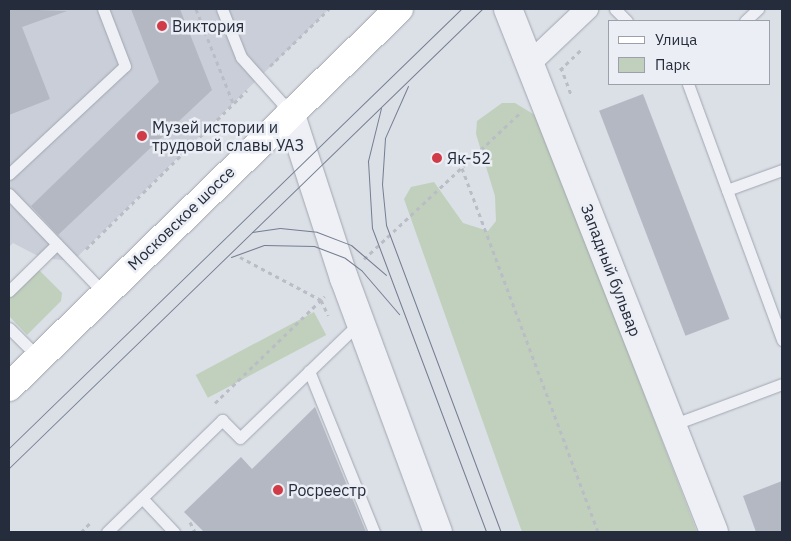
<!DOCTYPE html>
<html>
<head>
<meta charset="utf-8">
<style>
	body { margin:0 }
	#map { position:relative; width:791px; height:541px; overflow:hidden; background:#dbdfe6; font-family:"IBM Plex Sans",sans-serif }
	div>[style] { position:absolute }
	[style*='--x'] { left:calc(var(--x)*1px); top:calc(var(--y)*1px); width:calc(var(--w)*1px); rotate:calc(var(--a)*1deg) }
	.built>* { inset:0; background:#c9ced8 }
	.green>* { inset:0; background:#c0d0bc; transform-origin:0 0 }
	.building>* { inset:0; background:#b3b8c3; transform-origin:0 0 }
	.path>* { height:3px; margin-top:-1.5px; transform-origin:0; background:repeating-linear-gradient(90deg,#babdc5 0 4px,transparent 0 8px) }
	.roads { filter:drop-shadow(0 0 1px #a1a6b0) drop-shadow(0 0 1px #a1a6b0) }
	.service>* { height:11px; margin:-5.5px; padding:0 5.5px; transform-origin:5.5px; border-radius:5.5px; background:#eef0f5 }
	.minor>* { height:22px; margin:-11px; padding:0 11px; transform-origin:11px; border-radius:11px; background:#eef0f5 }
	.tertiary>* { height:28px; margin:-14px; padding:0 14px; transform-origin:14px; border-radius:14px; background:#eef0f5 }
	.primary>* { height:28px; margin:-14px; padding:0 14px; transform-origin:14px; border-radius:14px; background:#fff }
	.tram>* { height:1px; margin:-0.5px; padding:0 0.5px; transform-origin:0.5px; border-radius:0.5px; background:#757d90 }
	.dots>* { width:14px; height:14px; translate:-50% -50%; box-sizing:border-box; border:2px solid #ebeef4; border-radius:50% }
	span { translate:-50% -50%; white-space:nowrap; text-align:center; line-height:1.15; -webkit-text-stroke:5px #ebeef4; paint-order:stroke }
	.poi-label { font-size:16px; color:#252c3c }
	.left { translate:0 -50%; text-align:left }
	.street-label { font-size:16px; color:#252c3c }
	.frame { position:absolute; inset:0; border:10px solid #252c3c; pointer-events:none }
	.legend { position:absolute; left:608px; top:20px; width:162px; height:65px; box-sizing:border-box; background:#ebeef4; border:1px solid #9ca0aa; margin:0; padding:6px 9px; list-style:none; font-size:15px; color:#252c3c }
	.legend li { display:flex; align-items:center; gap:10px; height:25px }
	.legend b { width:25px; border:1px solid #9ca0aa }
</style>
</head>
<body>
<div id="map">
	<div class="built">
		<div style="clip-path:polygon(9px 9px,329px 9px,73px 261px,42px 258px,13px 243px,9px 247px)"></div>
	</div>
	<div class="green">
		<div style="clip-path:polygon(502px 103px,515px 103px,538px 117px,697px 532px,522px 532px,404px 199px,411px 187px,434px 182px,463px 223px,488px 231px,496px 221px,495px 196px,476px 134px,477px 121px)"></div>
		<div style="clip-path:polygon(38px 269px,62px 293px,61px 301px,27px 335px,9px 316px,9px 298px)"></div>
		<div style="left:314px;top:312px;width:26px;height:134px;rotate:62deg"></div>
	</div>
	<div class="building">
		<div style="clip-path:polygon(9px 9px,67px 11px,22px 27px,50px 99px,9px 115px)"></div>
		<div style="clip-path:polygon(131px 9px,180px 9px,212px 90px,58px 235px,31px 206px,159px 82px)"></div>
		<div style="left:643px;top:94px;width:241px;height:47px;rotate:69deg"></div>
		<div style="clip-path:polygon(315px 407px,366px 532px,204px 532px,184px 512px,241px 457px,252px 469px)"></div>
		<div style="clip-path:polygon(782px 481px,782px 532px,756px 532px,743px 496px)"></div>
	</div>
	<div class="path">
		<div style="--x:196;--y:9;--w:101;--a:68.5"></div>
		<div style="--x:270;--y:66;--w:82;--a:-44"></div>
		<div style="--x:561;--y:67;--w:29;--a:70"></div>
		<div style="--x:560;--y:70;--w:29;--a:-44"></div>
		<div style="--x:462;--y:168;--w:389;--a:69.5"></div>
		<div style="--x:86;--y:249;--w:226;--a:-44.6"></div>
		<div style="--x:240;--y:257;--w:92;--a:28"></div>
		<div style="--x:321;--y:300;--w:17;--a:65"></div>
		<div style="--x:364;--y:259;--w:216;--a:-43.1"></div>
		<div style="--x:215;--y:403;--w:153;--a:-44.2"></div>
		<div style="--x:190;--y:522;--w:11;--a:63"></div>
		<div style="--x:81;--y:532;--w:14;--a:-45"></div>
	</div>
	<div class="roads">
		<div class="service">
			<div style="--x:222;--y:9;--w:52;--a:68.4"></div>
			<div style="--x:241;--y:57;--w:74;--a:48.3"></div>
			<div style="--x:615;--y:9;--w:17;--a:45"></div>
			<div style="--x:745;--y:21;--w:18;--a:-43"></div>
			<div style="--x:688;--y:84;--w:273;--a:69.8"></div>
			<div style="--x:9;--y:174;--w:158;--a:-43"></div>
			<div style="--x:125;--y:66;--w:61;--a:-111.1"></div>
			<div style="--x:727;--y:190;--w:59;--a:-20"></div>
			<div style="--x:9;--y:194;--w:137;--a:46.2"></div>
			<div style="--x:9;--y:291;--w:67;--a:-44.4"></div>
			<div style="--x:9;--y:328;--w:42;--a:45"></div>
			<div style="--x:309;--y:371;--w:174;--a:68"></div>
			<div style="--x:672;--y:425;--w:117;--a:-20.4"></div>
			<div style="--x:142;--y:498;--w:47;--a:46.7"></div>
			<div style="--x:107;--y:532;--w:161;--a:-44.2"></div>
			<div style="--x:222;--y:420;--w:25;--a:45"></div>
			<div style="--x:240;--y:438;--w:167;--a:-44"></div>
		</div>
		<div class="minor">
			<div style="--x:530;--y:63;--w:79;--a:-43.5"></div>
		</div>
		<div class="tertiary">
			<div style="--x:508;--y:9;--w:562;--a:68.5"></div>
			<div style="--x:290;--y:112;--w:175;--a:72"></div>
			<div style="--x:344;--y:278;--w:271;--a:69.7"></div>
		</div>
		<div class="primary">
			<div style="--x:9;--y:387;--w:543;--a:-44.1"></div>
		</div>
	</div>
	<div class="tram">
		<div style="--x:408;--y:86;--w:57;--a:113.9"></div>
		<div style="--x:385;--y:138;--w:46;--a:93.7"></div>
		<div style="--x:382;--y:184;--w:41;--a:84.4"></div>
		<div style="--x:386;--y:225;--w:328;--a:69.5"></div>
		<div style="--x:381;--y:108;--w:55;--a:103.8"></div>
		<div style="--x:368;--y:161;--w:67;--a:86.6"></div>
		<div style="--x:372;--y:228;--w:325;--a:69.4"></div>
		<div style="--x:252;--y:232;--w:28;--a:-8"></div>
		<div style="--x:280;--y:228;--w:37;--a:6"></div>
		<div style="--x:317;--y:232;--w:36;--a:21"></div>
		<div style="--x:351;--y:245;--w:46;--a:40.6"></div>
		<div style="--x:231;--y:257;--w:35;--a:-20"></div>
		<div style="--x:264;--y:245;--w:50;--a:1.1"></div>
		<div style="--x:314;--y:246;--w:33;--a:21"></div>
		<div style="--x:345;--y:258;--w:21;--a:37"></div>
		<div style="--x:362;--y:271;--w:57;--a:49.3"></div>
		<div style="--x:9;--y:448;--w:630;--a:-44.16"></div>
		<div style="--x:9;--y:468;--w:659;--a:-44.14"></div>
	</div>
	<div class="dots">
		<div style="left:162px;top:26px;background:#d03b47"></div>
		<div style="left:142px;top:136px;background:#d03b47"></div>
		<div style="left:437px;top:158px;background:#d03b47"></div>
		<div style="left:278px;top:490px;background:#d03b47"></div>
	</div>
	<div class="poi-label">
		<span class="left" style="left:172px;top:26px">Виктория</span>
		<span class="left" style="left:152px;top:136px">Музей истории и<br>трудовой славы УАЗ</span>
		<span class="left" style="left:447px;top:158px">Як-52</span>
		<span class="left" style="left:288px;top:490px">Росреестр</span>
	</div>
	<div class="street-label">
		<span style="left:181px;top:218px;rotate:-44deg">Московское шоссе</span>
		<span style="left:611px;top:270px;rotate:69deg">Западный бульвар</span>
	</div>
	<div class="frame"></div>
	<ul class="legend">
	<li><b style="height:6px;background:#fff"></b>Улица</li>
	<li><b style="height:14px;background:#c0d0bc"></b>Парк</li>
	</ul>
</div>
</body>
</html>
